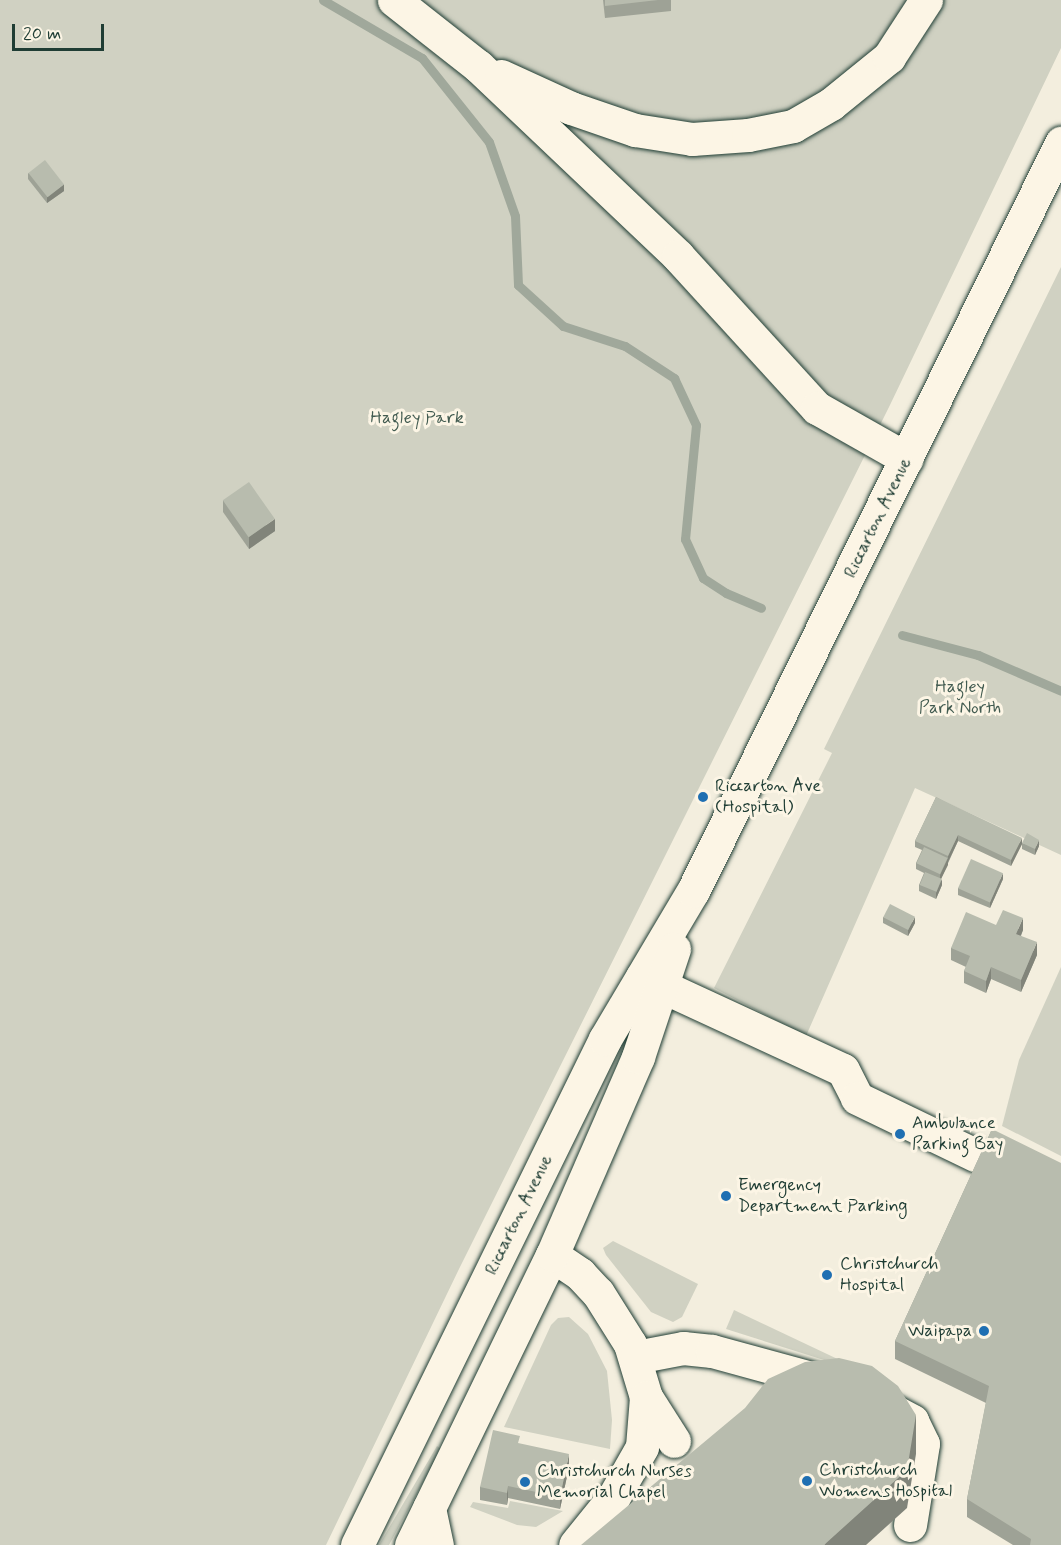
<!DOCTYPE html>
<html>
<head>
<meta charset="utf-8">
<style>
	body { margin:0 }
	#map { position:relative; width:1061px; height:1545px; overflow:hidden; background:#f3eede; font-family:Mynerve,sans-serif }
	div>[style] { position:absolute }
	[style*='--x'] { left:calc(var(--x)*1px); top:calc(var(--y)*1px); width:calc(var(--w)*1px); rotate:calc(var(--a)*1deg) }
	.green>* { inset:0; background:#d0d1c2 }
	.stream>* { height:9px; margin:-4.5px; padding:0 4.5px; transform-origin:4.5px; border-radius:4.5px; background:#a0a89b }
	.roads { filter:drop-shadow(0 0 2px #1f3d34) drop-shadow(0 0 2px #1f3d34) }
	.minor>* { height:33px; margin:-16.5px; padding:0 16.5px; transform-origin:16.5px; border-radius:16.5px; background:#fcf5e5 }
	.major>* { height:33px; margin:-16.5px; padding:0 16.5px; transform-origin:16.5px; border-radius:16.5px; background:#fcf5e5 }
	.wall>* { inset:0; background:#9ea296 }
	.shaded-wall>* { inset:0; background:#81847a }
	.building>* { inset:0; background:#b8bcae; transform-origin:0 0 }
	.dots>* { width:16px; height:16px; translate:-50% -50%; box-sizing:border-box; border:3px solid #fcf5e5; border-radius:50% }
	span { translate:-50% -50%; white-space:nowrap; text-align:center; line-height:1.15; -webkit-text-stroke:6px #fcf5e5; paint-order:stroke }
	.park-label { font-size:18px; color:#425b50 }
	.street-label { font-size:18px; color:#1f3d34 }
	.poi-label { font-size:18px; color:#1f3d34 }
	.left { translate:0 -50%; text-align:left }
	.right { translate:-100% -50%; text-align:right }
	.scale { position:absolute; left:12px; top:24px; width:92px; height:27px; box-sizing:border-box; border:3px solid #1f3d34; border-top:0; padding-left:8px; font-size:18px; line-height:21px; white-space:nowrap; color:#1f3d34; -webkit-text-stroke:4px #fcf5e5; paint-order:stroke }
</style>
</head>
<body>
<div id="map">
	<div class="green">
		<div style="clip-path:polygon(0 0,1061px 0,1061px 48px,890px 405px,459px 1269px,326px 1545px,0 1545px)"></div>
		<div style="clip-path:polygon(1061px 267px,1061px 855px,915px 788px,806px 1036px,714px 988px,832px 753px,824px 749px)"></div>
		<div style="clip-path:polygon(1061px 967px,1061px 1156px,1002px 1126px,1019px 1060px)"></div>
		<div style="clip-path:polygon(613px 1241px,698px 1284px,682px 1317px,673px 1322px,651px 1312px,606px 1255px,603px 1248px)"></div>
		<div style="clip-path:polygon(734px 1310px,846px 1363px,843px 1366px,726px 1329px)"></div>
		<div style="clip-path:polygon(569px 1317px,588px 1334px,607px 1371px,612px 1420px,610px 1449px,504px 1427px,551px 1325px,558px 1318px)"></div>
		<div style="clip-path:polygon(437px 1446px,441px 1449px,389px 1545px,379px 1545px)"></div>
		<div style="clip-path:polygon(510px 1501px,563px 1511px,536px 1527px,517px 1525px,470px 1507px,473px 1502px,508px 1508px)"></div>
	</div>
	<div class="stream">
		<div style="--x:323;--y:0;--w:115;--a:30.4"></div>
		<div style="--x:422;--y:58;--w:107;--a:51.4"></div>
		<div style="--x:489;--y:142;--w:78;--a:70.6"></div>
		<div style="--x:515;--y:216;--w:69;--a:87.5"></div>
		<div style="--x:518;--y:285;--w:61;--a:42.3"></div>
		<div style="--x:563;--y:326;--w:65;--a:17.9"></div>
		<div style="--x:625;--y:346;--w:59;--a:33.1"></div>
		<div style="--x:674;--y:378;--w:52;--a:64.9"></div>
		<div style="--x:696;--y:425;--w:115;--a:95.5"></div>
		<div style="--x:685;--y:539;--w:43;--a:65.2"></div>
		<div style="--x:703;--y:578;--w:27;--a:33"></div>
		<div style="--x:726;--y:593;--w:38;--a:23"></div>
		<div style="--x:902;--y:635;--w:79;--a:14.7"></div>
		<div style="--x:978;--y:655;--w:90;--a:23.4"></div>
	</div>
	<div class="roads">
		<div class="minor">
			<div style="--x:394;--y:0;--w:107;--a:38.2"></div>
			<div style="--x:478;--y:66;--w:276;--a:43.5"></div>
			<div style="--x:678;--y:256;--w:206;--a:47.6"></div>
			<div style="--x:817;--y:408;--w:103;--a:29.5"></div>
			<div style="--x:501;--y:76;--w:77;--a:24.6"></div>
			<div style="--x:571;--y:108;--w:68;--a:19"></div>
			<div style="--x:635;--y:130;--w:58;--a:9"></div>
			<div style="--x:692;--y:139;--w:56;--a:-4.1"></div>
			<div style="--x:748;--y:135;--w:46;--a:-11.3"></div>
			<div style="--x:793;--y:126;--w:44;--a:-30.1"></div>
			<div style="--x:831;--y:104;--w:75;--a:-39"></div>
			<div style="--x:889;--y:57;--w:68;--a:-57"></div>
			<div style="--x:642;--y:977;--w:221;--a:24.8"></div>
			<div style="--x:843;--y:1070;--w:31;--a:63"></div>
			<div style="--x:857;--y:1098;--w:131;--a:25.8"></div>
			<div style="--x:552;--y:1255;--w:34;--a:34"></div>
			<div style="--x:580;--y:1274;--w:26;--a:47"></div>
			<div style="--x:598;--y:1293;--w:60;--a:57.9"></div>
			<div style="--x:630;--y:1344;--w:55;--a:73.2"></div>
			<div style="--x:646;--y:1397;--w:50;--a:94.6"></div>
			<div style="--x:642;--y:1447;--w:59;--a:119.6"></div>
			<div style="--x:613;--y:1498;--w:60;--a:129"></div>
			<div style="--x:636;--y:1357;--w:48;--a:-10.8"></div>
			<div style="--x:683;--y:1348;--w:29;--a:6"></div>
			<div style="--x:712;--y:1351;--w:121;--a:15.3"></div>
			<div style="--x:646;--y:1397;--w:52;--a:57.5"></div>
			<div style="--x:877;--y:1402;--w:40;--a:28"></div>
			<div style="--x:912;--y:1421;--w:25;--a:64"></div>
			<div style="--x:923;--y:1444;--w:82;--a:99.1"></div>
			<div style="--x:429;--y:1508;--w:38;--a:78"></div>
		</div>
		<div class="major">
			<div style="--x:357;--y:1545;--w:564;--a:-63.89"></div>
			<div style="--x:605;--y:1039;--w:172;--a:-59.3"></div>
			<div style="--x:693;--y:891;--w:834;--a:-63.8"></div>
			<div style="--x:411;--y:1545;--w:322;--a:-64.1"></div>
			<div style="--x:552;--y:1255;--w:216;--a:-66.5"></div>
			<div style="--x:638;--y:1057;--w:114;--a:-71.6"></div>
		</div>
	</div>
	<div class="wall">
		<div style="clip-path:polygon(603px 0,671px 0,671px 11px,605px 18px)"></div>
		<div style="clip-path:polygon(28px 173px,64px 191px,47px 203px,28px 179px)"></div>
		<div style="clip-path:polygon(223px 500px,275px 531px,249px 549px,223px 512px)"></div>
		<div style="clip-path:polygon(936px 797px,1022px 844px,1011px 866px,958px 841px,941px 879px,942px 885px,936px 899px,919px 891px,919px 885px,924px 873px,916px 869px,916px 863px,922px 850px,915px 847px,915px 841px)"></div>
		<div style="clip-path:polygon(1022px 843px,1039px 846px,1035px 855px,1022px 849px)"></div>
		<div style="clip-path:polygon(1003px 879px,990px 908px,958px 895px,958px 888px)"></div>
		<div style="clip-path:polygon(883px 917px,915px 923px,908px 936px,883px 923px)"></div>
		<div style="clip-path:polygon(996px 925px,1023px 930px,1021px 936px,1037px 955px,1021px 992px,991px 979px,986px 993px,964px 983px,964px 971px,966px 967px,951px 960px,951px 948px)"></div>
		<div style="clip-path:polygon(992px 1129px,1061px 1545px,1013px 1545px,967px 1517px,967px 1499px,986px 1403px,895px 1359px,895px 1341px)"></div>
		<div style="clip-path:polygon(520px 1444px,569px 1467px,560px 1509px,508px 1498px,507px 1505px,480px 1500px,480px 1487px)"></div>
	</div>
	<div class="shaded-wall">
		<div style="clip-path:polygon(64px 184px,64px 191px,47px 203px,47px 197px)"></div>
		<div style="clip-path:polygon(275px 519px,275px 531px,249px 549px,249px 537px)"></div>
		<div style="clip-path:polygon(958px 835px,958px 841px,948px 862px,948px 856px)"></div>
		<div style="clip-path:polygon(1022px 838px,1022px 844px,1011px 866px,1011px 860px)"></div>
		<div style="clip-path:polygon(1039px 840px,1039px 846px,1035px 855px,1035px 849px)"></div>
		<div style="clip-path:polygon(948px 858px,948px 865px,940px 881px,940px 875px)"></div>
		<div style="clip-path:polygon(1003px 873px,1003px 879px,990px 908px,990px 902px)"></div>
		<div style="clip-path:polygon(942px 879px,942px 885px,936px 899px,936px 893px)"></div>
		<div style="clip-path:polygon(915px 917px,915px 923px,908px 936px,908px 930px)"></div>
		<div style="clip-path:polygon(1023px 918px,1023px 930px,1016px 946px,1016px 934px)"></div>
		<div style="clip-path:polygon(1037px 942px,1037px 955px,1021px 992px,1021px 980px)"></div>
		<div style="clip-path:polygon(991px 967px,991px 979px,986px 993px,986px 981px)"></div>
		<div style="clip-path:polygon(916px 1415px,916px 1454px,907px 1508px,866px 1545px,824px 1545px)"></div>
		<div style="clip-path:polygon(569px 1454px,569px 1467px,560px 1509px,560px 1497px)"></div>
		<div style="clip-path:polygon(508px 1486px,508px 1498px,507px 1505px,507px 1493px)"></div>
	</div>
	<div class="building">
		<div style="clip-path:polygon(605px 0,658px 0,605px 6px)"></div>
		<div style="left:45px;top:160px;width:31px;height:21px;rotate:52deg"></div>
		<div style="left:249px;top:482px;width:45px;height:32px;rotate:55deg"></div>
		<div style="clip-path:polygon(936px 797px,1022px 838px,1011px 860px,958px 835px,948px 856px,915px 841px)"></div>
		<div style="clip-path:polygon(1027px 833px,1039px 840px,1035px 849px,1022px 843px)"></div>
		<div style="left:924px;top:847px;width:26px;height:18px;rotate:25deg"></div>
		<div style="left:971px;top:859px;width:35px;height:32px;rotate:24deg"></div>
		<div style="left:925px;top:872px;width:18px;height:14px;rotate:22deg"></div>
		<div style="left:890px;top:904px;width:28px;height:15px;rotate:27deg"></div>
		<div style="clip-path:polygon(1003px 910px,1023px 918px,1016px 934px,1037px 942px,1021px 980px,991px 967px,986px 981px,964px 971px,970px 956px,951px 948px,966px 912px,996px 925px)"></div>
		<div style="clip-path:polygon(992px 1129px,1061px 1163px,1061px 1545px,1030px 1545px,1031px 1539px,967px 1499px,989px 1386px,895px 1341px)"></div>
		<div style="clip-path:polygon(839px 1358px,872px 1366px,898px 1386px,916px 1415px,907px 1470px,824px 1545px,581px 1545px,745px 1408px,768px 1379px,805px 1362px)"></div>
		<div style="clip-path:polygon(493px 1430px,520px 1436px,518px 1443px,569px 1454px,560px 1497px,508px 1486px,507px 1493px,480px 1487px)"></div>
	</div>
	<div class="dots">
		<div style="left:703px;top:797px;background:#1f6fb2"></div>
		<div style="left:900px;top:1134px;background:#1f6fb2"></div>
		<div style="left:726px;top:1196px;background:#1f6fb2"></div>
		<div style="left:827px;top:1275px;background:#1f6fb2"></div>
		<div style="left:984px;top:1331px;background:#1f6fb2"></div>
		<div style="left:807px;top:1481px;background:#1f6fb2"></div>
		<div style="left:525px;top:1482px;background:#1f6fb2"></div>
	</div>
	<div class="park-label">
		<span style="left:417px;top:418px">Hagley Park</span>
		<span style="left:960px;top:698px">Hagley<br>Park North</span>
	</div>
	<div class="street-label">
		<span style="left:878px;top:518px;rotate:-64deg">Riccarton Avenue</span>
		<span style="left:519px;top:1215px;rotate:-64deg">Riccarton Avenue</span>
	</div>
	<div class="poi-label">
		<span class="left" style="left:715px;top:797px">Riccarton Ave<br>(Hospital)</span>
		<span class="left" style="left:912px;top:1134px">Ambulance<br>Parking Bay</span>
		<span class="left" style="left:738px;top:1196px">Emergency<br>Department Parking</span>
		<span class="left" style="left:840px;top:1275px">Christchurch<br>Hospital</span>
		<span class="right" style="left:972px;top:1331px">Waipapa</span>
		<span class="left" style="left:819px;top:1481px">Christchurch<br>Womens Hospital</span>
		<span class="left" style="left:537px;top:1482px">Christchurch Nurses<br>Memorial Chapel</span>
	</div>
	<div class="scale">20 m</div>
</div>
</body>
</html>
